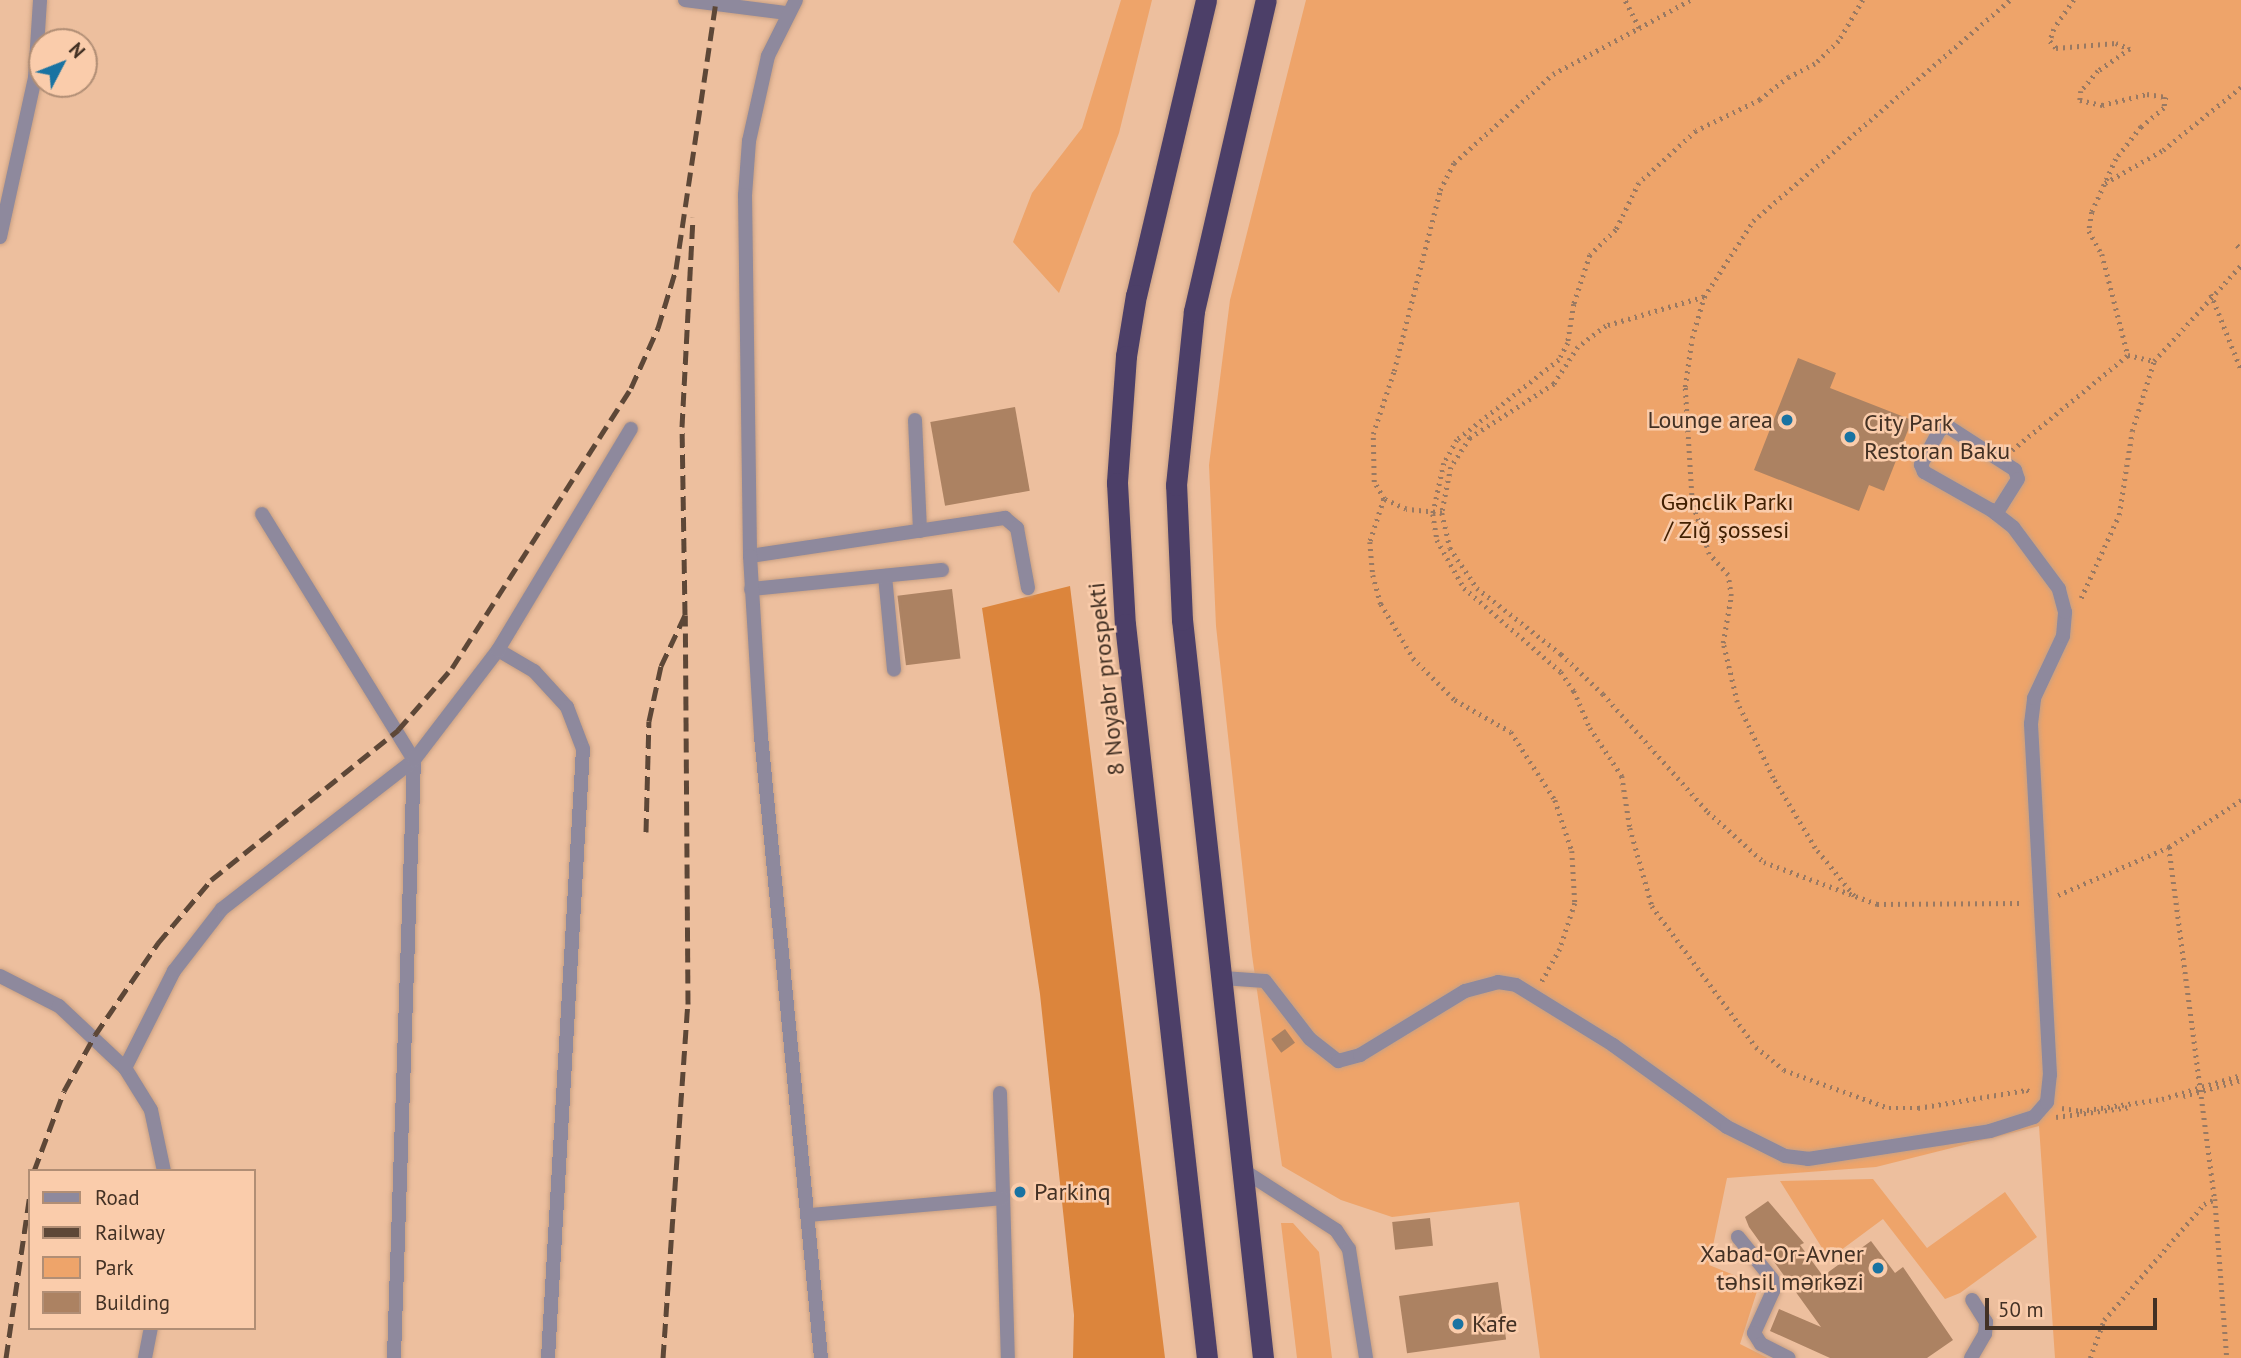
<!DOCTYPE html>
<html>
<head>
<meta charset="utf-8">
<style>
	body { margin:0 }
	#map { position:relative; width:2241px; height:1358px; overflow:hidden; background:#edbf9e; font-family:"PT Sans",sans-serif }
	div>[style] { position:absolute }
	[style*='--x'] { left:calc(var(--x)*1px); top:calc(var(--y)*1px); width:calc(var(--w)*1px); rotate:calc(var(--a)*1deg) }
	.green>* { inset:0; background:#eea46a }
	.forest>* { inset:0; background:#dc853c }
	.building>* { inset:0; background:#ac8262; transform-origin:0 0 }
	.path>* { height:4.5px; margin-top:-2.25px; transform-origin:0; background:repeating-linear-gradient(90deg,#997962 0 2px,transparent 0 7px) }
	.roads { filter:drop-shadow(0 0 2px #c8a083) drop-shadow(0 0 2px #c8a083) }
	.lane>* { height:14px; margin:-7px; padding:0 7px; transform-origin:7px; border-radius:7px; background:#8e899d }
	.street>* { height:14px; margin:-7px; padding:0 7px; transform-origin:7px; border-radius:7px; background:#8e899d }
	.highway>* { height:21px; margin:-10.5px; padding:0 10.5px; transform-origin:10.5px; border-radius:10.5px; background:#4c3f68 }
	.rail>* { height:5px; margin-top:-2.5px; transform-origin:0; background:repeating-linear-gradient(90deg,#5d4737 0 14px,transparent 0 21px) }
	.dots>* { width:19px; height:19px; translate:-50% -50%; box-sizing:border-box; border:4px solid #faccab; border-radius:50% }
	span { translate:-50% -50%; white-space:nowrap; text-align:center; line-height:1.15; -webkit-text-stroke:5px #faccab; paint-order:stroke }
	.poi-label { font-size:24px; color:#433124 }
	.right { translate:-100% -50%; text-align:right }
	.left { translate:0 -50%; text-align:left }
	.park-label { font-size:24px; color:#422002 }
	.street-label { font-size:24px; color:#433124 }
	.legend { position:absolute; left:28px; top:1169px; width:228px; height:161px; box-sizing:border-box; background:#faccab; border:2px solid #b18e75; margin:0; padding:9px 12px; list-style:none; font-size:21px; color:#433124 }
	.legend li { display:flex; align-items:center; gap:14px; height:35px }
	.legend b { width:35px; border:2px solid #b18e75 }
	.north { position:absolute; left:28px; top:28px; width:70px; height:70px; box-sizing:border-box; background:#faccab; border:2px solid #b18e75; border-radius:50%; rotate:48deg; font-size:19px; font-weight:700; line-height:28px; text-align:center; color:#433124 }
	.north::after { content:''; display:block; margin:auto; width:24px; height:32px; background:#1973a2; clip-path:polygon(50% 0,100% 100%,50% 72%,0 100%) }
	.scale { position:absolute; left:1985px; top:1298px; width:172px; height:32px; box-sizing:border-box; border:4px solid #433124; border-top:0; padding-left:9px; font-size:21px; line-height:24px; white-space:nowrap; color:#433124; -webkit-text-stroke:5px #faccab; paint-order:stroke }
</style>
</head>
<body>
<div id="map">
	<div class="green">
		<div style="clip-path:polygon(1121px 0,1152px 0,1119px 133px,1059px 293px,1013px 242px,1032px 193px,1082px 128px)"></div>
		<div style="clip-path:polygon(1306px 0,2241px 0,2241px 1358px,2055px 1358px,2039px 1126px,1876px 1167px,1727px 1178px,1709px 1265px,1759px 1285px,1740px 1344px,1768px 1358px,1540px 1358px,1519px 1202px,1392px 1217px,1341px 1200px,1282px 1166px,1252px 955px,1216px 626px,1209px 465px,1230px 300px)"></div>
		<div style="clip-path:polygon(1873px 1179px,1927px 1248px,2005px 1192px,2037px 1237px,1960px 1293px,1945px 1299px,1883px 1219px,1829px 1259px,1780px 1181px)"></div>
		<div style="clip-path:polygon(1281px 1223px,1293px 1223px,1319px 1252px,1332px 1358px,1297px 1358px)"></div>
	</div>
	<div class="forest">
		<div style="clip-path:polygon(1070px 586px,1165px 1358px,1073px 1358px,1074px 1315px,1040px 994px,982px 608px)"></div>
	</div>
	<div class="building">
		<div style="clip-path:polygon(1798px 358px,1836px 373px,1830px 388px,1912px 420px,1884px 491px,1869px 485px,1859px 511px,1754px 470px)"></div>
		<div style="left:1015px;top:407px;width:85px;height:86px;rotate:80deg"></div>
		<div style="left:952px;top:589px;width:70px;height:55px;rotate:83deg"></div>
		<div style="left:1285px;top:1029px;width:17px;height:17px;rotate:54deg"></div>
		<div style="clip-path:polygon(1768px 1201px,1804px 1243px,1800px 1245px,1823px 1276px,1871px 1241px,1895px 1273px,1903px 1267px,1953px 1340px,1927px 1358px,1830px 1358px,1770px 1331px,1779px 1309px,1821px 1327px,1749px 1227px,1745px 1217px)"></div>
		<div style="left:1430px;top:1218px;width:28px;height:38px;rotate:84deg"></div>
		<div style="left:1498px;top:1282px;width:58px;height:100px;rotate:82deg"></div>
	</div>
	<div class="path">
		<div style="--x:1863;--y:0;--w:48;--a:120.3"></div>
		<div style="--x:1839;--y:41;--w:33;--a:136"></div>
		<div style="--x:1815;--y:64;--w:29;--a:153"></div>
		<div style="--x:1789;--y:77;--w:37;--a:142"></div>
		<div style="--x:1760;--y:100;--w:71;--a:154.2"></div>
		<div style="--x:1696;--y:131;--w:77;--a:137.6"></div>
		<div style="--x:1639;--y:183;--w:52;--a:116.1"></div>
		<div style="--x:1616;--y:230;--w:36;--a:136"></div>
		<div style="--x:1590;--y:255;--w:52;--a:108.1"></div>
		<div style="--x:1574;--y:304;--w:39;--a:99"></div>
		<div style="--x:1568;--y:343;--w:19;--a:118"></div>
		<div style="--x:1559;--y:360;--w:130;--a:141.9"></div>
		<div style="--x:1457;--y:440;--w:26;--a:119"></div>
		<div style="--x:1444;--y:463;--w:52;--a:102.2"></div>
		<div style="--x:1433;--y:514;--w:26;--a:81"></div>
		<div style="--x:1437;--y:540;--w:55;--a:60.6"></div>
		<div style="--x:1464;--y:588;--w:128;--a:40.9"></div>
		<div style="--x:1561;--y:672;--w:23;--a:56"></div>
		<div style="--x:1574;--y:691;--w:40;--a:66.6"></div>
		<div style="--x:1590;--y:728;--w:58;--a:56.3"></div>
		<div style="--x:1622;--y:776;--w:53;--a:81.3"></div>
		<div style="--x:1630;--y:828;--w:81;--a:74.2"></div>
		<div style="--x:1652;--y:906;--w:175;--a:53.6"></div>
		<div style="--x:1756;--y:1047;--w:36;--a:39"></div>
		<div style="--x:1784;--y:1070;--w:112;--a:19.9"></div>
		<div style="--x:1889;--y:1108;--w:29;--a:0"></div>
		<div style="--x:1918;--y:1108;--w:110;--a:-9.4"></div>
		<div style="--x:2027;--y:1090;--w:6;--a:31"></div>
		<div style="--x:2074;--y:0;--w:35;--a:125"></div>
		<div style="--x:2054;--y:29;--w:13;--a:108"></div>
		<div style="--x:2050;--y:41;--w:9;--a:49"></div>
		<div style="--x:2056;--y:48;--w:60;--a:-4.8"></div>
		<div style="--x:2116;--y:43;--w:15;--a:23"></div>
		<div style="--x:2130;--y:49;--w:39;--a:145"></div>
		<div style="--x:2098;--y:71;--w:26;--a:130"></div>
		<div style="--x:2081;--y:91;--w:9;--a:96"></div>
		<div style="--x:2080;--y:100;--w:23;--a:13"></div>
		<div style="--x:2102;--y:105;--w:46;--a:-13.7"></div>
		<div style="--x:2147;--y:94;--w:19;--a:9"></div>
		<div style="--x:2166;--y:97;--w:11;--a:100"></div>
		<div style="--x:2164;--y:108;--w:30;--a:140"></div>
		<div style="--x:2141;--y:127;--w:41;--a:128"></div>
		<div style="--x:2116;--y:159;--w:58;--a:114.4"></div>
		<div style="--x:2092;--y:212;--w:19;--a:99"></div>
		<div style="--x:2089;--y:231;--w:26;--a:61"></div>
		<div style="--x:2102;--y:254;--w:104;--a:75.6"></div>
		<div style="--x:1639;--y:28;--w:58;--a:-28.8"></div>
		<div style="--x:2105;--y:183;--w:67;--a:-29.6"></div>
		<div style="--x:2163;--y:150;--w:100;--a:-38.9"></div>
		<div style="--x:2237;--y:245;--w:6;--a:45"></div>
		<div style="--x:2211;--y:294;--w:81;--a:68.2"></div>
		<div style="--x:1704;--y:297;--w:102;--a:163.5"></div>
		<div style="--x:1606;--y:326;--w:35;--a:143"></div>
		<div style="--x:1578;--y:347;--w:44;--a:123"></div>
		<div style="--x:1554;--y:384;--w:100;--a:147.3"></div>
		<div style="--x:1470;--y:438;--w:35;--a:123"></div>
		<div style="--x:1451;--y:467;--w:47;--a:101.1"></div>
		<div style="--x:1442;--y:513;--w:36;--a:77"></div>
		<div style="--x:1450;--y:548;--w:48;--a:56"></div>
		<div style="--x:1477;--y:588;--w:107;--a:38.2"></div>
		<div style="--x:1561;--y:654;--w:58;--a:43.6"></div>
		<div style="--x:1603;--y:694;--w:158;--a:48.3"></div>
		<div style="--x:1708;--y:812;--w:75;--a:41.8"></div>
		<div style="--x:1764;--y:862;--w:121;--a:20.4"></div>
		<div style="--x:1877;--y:904;--w:146;--a:-0.4"></div>
		<div style="--x:2012;--y:450;--w:150;--a:-39.3"></div>
		<div style="--x:2128;--y:355;--w:27;--a:13"></div>
		<div style="--x:2154;--y:361;--w:130;--a:-47.8"></div>
		<div style="--x:1384;--y:499;--w:20;--a:-120"></div>
		<div style="--x:1374;--y:482;--w:48;--a:-91.2"></div>
		<div style="--x:1373;--y:434;--w:66;--a:-71.6"></div>
		<div style="--x:1394;--y:371;--w:187;--a:-75.7"></div>
		<div style="--x:1440;--y:190;--w:30;--a:-63"></div>
		<div style="--x:1454;--y:163;--w:133;--a:-42"></div>
		<div style="--x:1553;--y:74;--w:98;--a:-28.1"></div>
		<div style="--x:1639;--y:28;--w:31;--a:-117"></div>
		<div style="--x:1442;--y:513;--w:36;--a:-174"></div>
		<div style="--x:1406;--y:509;--w:24;--a:-156"></div>
		<div style="--x:1384;--y:499;--w:45;--a:108"></div>
		<div style="--x:1370;--y:542;--w:33;--a:85"></div>
		<div style="--x:1373;--y:575;--w:30;--a:75"></div>
		<div style="--x:1381;--y:604;--w:63;--a:59.3"></div>
		<div style="--x:1413;--y:658;--w:59;--a:45"></div>
		<div style="--x:1455;--y:700;--w:64;--a:29.7"></div>
		<div style="--x:1511;--y:732;--w:81;--a:57.1"></div>
		<div style="--x:1555;--y:800;--w:54;--a:71.6"></div>
		<div style="--x:1572;--y:851;--w:52;--a:86.7"></div>
		<div style="--x:1575;--y:903;--w:48;--a:108.1"></div>
		<div style="--x:1560;--y:949;--w:39;--a:119"></div>
		<div style="--x:2081;--y:598;--w:91;--a:-65.4"></div>
		<div style="--x:2119;--y:515;--w:85;--a:-81.2"></div>
		<div style="--x:2132;--y:431;--w:73;--a:-72.6"></div>
		<div style="--x:2169;--y:847;--w:355;--a:82.6"></div>
		<div style="--x:2215;--y:1199;--w:158;--a:85.7"></div>
		<div style="--x:2058;--y:895;--w:121;--a:-23.4"></div>
		<div style="--x:2169;--y:847;--w:86;--a:-33.1"></div>
		<div style="--x:1854;--y:896;--w:62;--a:-129.1"></div>
		<div style="--x:1815;--y:848;--w:82;--a:-121"></div>
		<div style="--x:1773;--y:778;--w:84;--a:-115.3"></div>
		<div style="--x:1737;--y:702;--w:61;--a:-103.3"></div>
		<div style="--x:1723;--y:643;--w:48;--a:-80.3"></div>
		<div style="--x:1731;--y:596;--w:21;--a:-98"></div>
		<div style="--x:1728;--y:575;--w:28;--a:-132"></div>
		<div style="--x:1709;--y:554;--w:55;--a:-108.1"></div>
		<div style="--x:1692;--y:502;--w:115;--a:-93.5"></div>
		<div style="--x:1685;--y:387;--w:49;--a:-81.9"></div>
		<div style="--x:1692;--y:338;--w:43;--a:-73.7"></div>
		<div style="--x:1704;--y:297;--w:90;--a:-57.2"></div>
		<div style="--x:1753;--y:221;--w:339;--a:-40.7"></div>
		<div style="--x:2183;--y:1096;--w:60;--a:-15.4"></div>
		<div style="--x:2062;--y:1108;--w:18;--a:9"></div>
		<div style="--x:2080;--y:1111;--w:83;--a:-8.3"></div>
		<div style="--x:2162;--y:1099;--w:83;--a:-16.9"></div>
		<div style="--x:2056;--y:1117;--w:75;--a:-7.7"></div>
		<div style="--x:2090;--y:1358;--w:40;--a:-69.8"></div>
		<div style="--x:2104;--y:1320;--w:153;--a:-49.2"></div>
		<div style="--x:2204;--y:1204;--w:12;--a:-24"></div>
	</div>
	<div class="roads">
		<div class="lane">
			<div style="--x:685;--y:0;--w:103;--a:7.3"></div>
			<div style="--x:0;--y:237;--w:163;--a:-77.6"></div>
			<div style="--x:35;--y:78;--w:78;--a:-86.3"></div>
			<div style="--x:915;--y:420;--w:111;--a:87.4"></div>
			<div style="--x:262;--y:514;--w:289;--a:58.3"></div>
			<div style="--x:414;--y:760;--w:598;--a:91.92"></div>
			<div style="--x:750;--y:556;--w:258;--a:-8.5"></div>
			<div style="--x:1005;--y:518;--w:16;--a:40"></div>
			<div style="--x:1017;--y:528;--w:61;--a:79.6"></div>
			<div style="--x:885;--y:576;--w:94;--a:84.5"></div>
			<div style="--x:751;--y:589;--w:192;--a:-5.7"></div>
			<div style="--x:498;--y:650;--w:42;--a:30.3"></div>
			<div style="--x:534;--y:671;--w:49;--a:47.5"></div>
			<div style="--x:567;--y:707;--w:45;--a:69.1"></div>
			<div style="--x:583;--y:749;--w:610;--a:93.29"></div>
			<div style="--x:0;--y:976;--w:66;--a:27"></div>
			<div style="--x:59;--y:1006;--w:91;--a:43.2"></div>
			<div style="--x:125;--y:1068;--w:49;--a:58.2"></div>
			<div style="--x:151;--y:1110;--w:62;--a:78"></div>
			<div style="--x:1223;--y:978;--w:42;--a:4.1"></div>
			<div style="--x:1265;--y:981;--w:73;--a:52.2"></div>
			<div style="--x:1310;--y:1039;--w:36;--a:38"></div>
			<div style="--x:1338;--y:1061;--w:23;--a:-15"></div>
			<div style="--x:1360;--y:1055;--w:123;--a:-31.4"></div>
			<div style="--x:1465;--y:991;--w:34;--a:-15"></div>
			<div style="--x:1498;--y:982;--w:18;--a:9"></div>
			<div style="--x:1516;--y:985;--w:114;--a:31.7"></div>
			<div style="--x:1613;--y:1045;--w:140;--a:35.7"></div>
			<div style="--x:1727;--y:1127;--w:65;--a:26.6"></div>
			<div style="--x:1785;--y:1156;--w:23;--a:7"></div>
			<div style="--x:1808;--y:1159;--w:184;--a:-8.7"></div>
			<div style="--x:1990;--y:1131;--w:46;--a:-17.7"></div>
			<div style="--x:2034;--y:1117;--w:20;--a:-49"></div>
			<div style="--x:2047;--y:1102;--w:27;--a:-84"></div>
			<div style="--x:2050;--y:1075;--w:352;--a:-93.1"></div>
			<div style="--x:2031;--y:724;--w:26;--a:-83"></div>
			<div style="--x:2034;--y:698;--w:68;--a:-64.9"></div>
			<div style="--x:2063;--y:636;--w:24;--a:-85"></div>
			<div style="--x:2065;--y:612;--w:24;--a:-105"></div>
			<div style="--x:2059;--y:589;--w:77;--a:-126.6"></div>
			<div style="--x:2013;--y:527;--w:28;--a:-142"></div>
			<div style="--x:1991;--y:510;--w:77;--a:-150.4"></div>
			<div style="--x:1924;--y:472;--w:8;--a:-113"></div>
			<div style="--x:1921;--y:465;--w:40;--a:-62"></div>
			<div style="--x:1940;--y:430;--w:8;--a:-30"></div>
			<div style="--x:1947;--y:426;--w:81;--a:32.9"></div>
			<div style="--x:2015;--y:470;--w:9;--a:72"></div>
			<div style="--x:2018;--y:479;--w:41;--a:122.2"></div>
			<div style="--x:125;--y:1068;--w:109;--a:-63.2"></div>
			<div style="--x:174;--y:971;--w:78;--a:-52.3"></div>
			<div style="--x:222;--y:909;--w:243;--a:-37.8"></div>
			<div style="--x:414;--y:760;--w:138;--a:-52.6"></div>
			<div style="--x:498;--y:650;--w:258;--a:-59"></div>
			<div style="--x:1000;--y:1093;--w:265;--a:88.3"></div>
			<div style="--x:1241;--y:1169;--w:113;--a:32.7"></div>
			<div style="--x:1336;--y:1230;--w:23;--a:56"></div>
			<div style="--x:1349;--y:1249;--w:110;--a:81.1"></div>
			<div style="--x:809;--y:1215;--w:194;--a:-5"></div>
			<div style="--x:1738;--y:1237;--w:54;--a:51"></div>
			<div style="--x:1772;--y:1279;--w:12;--a:85"></div>
			<div style="--x:1773;--y:1291;--w:46;--a:114.3"></div>
			<div style="--x:1754;--y:1333;--w:13;--a:58"></div>
			<div style="--x:1761;--y:1344;--w:31;--a:27"></div>
			<div style="--x:145;--y:1358;--w:31;--a:-79"></div>
			<div style="--x:1971;--y:1358;--w:28;--a:-60"></div>
			<div style="--x:1985;--y:1334;--w:12;--a:-85"></div>
			<div style="--x:1986;--y:1322;--w:26;--a:-122"></div>
		</div>
		<div class="street">
			<div style="--x:796;--y:0;--w:63;--a:116.6"></div>
			<div style="--x:768;--y:56;--w:87;--a:102.6"></div>
			<div style="--x:749;--y:141;--w:54;--a:94.2"></div>
			<div style="--x:745;--y:195;--w:361;--a:89.2"></div>
			<div style="--x:750;--y:556;--w:180;--a:86.5"></div>
			<div style="--x:761;--y:736;--w:625;--a:84.49"></div>
		</div>
		<div class="highway">
			<div style="--x:1206;--y:0;--w:303;--a:103.3"></div>
			<div style="--x:1136;--y:295;--w:62;--a:99.3"></div>
			<div style="--x:1126;--y:356;--w:127;--a:94.1"></div>
			<div style="--x:1117;--y:483;--w:141;--a:86.8"></div>
			<div style="--x:1125;--y:624;--w:739;--a:83.63"></div>
			<div style="--x:1263;--y:1358;--w:742;--a:-96.26"></div>
			<div style="--x:1182;--y:620;--w:135;--a:-92.5"></div>
			<div style="--x:1176;--y:485;--w:175;--a:-84.1"></div>
			<div style="--x:1194;--y:311;--w:319;--a:-77"></div>
		</div>
	</div>
	<div class="rail">
		<div style="--x:646;--y:832;--w:111;--a:-88.5"></div>
		<div style="--x:649;--y:721;--w:56;--a:-77.7"></div>
		<div style="--x:661;--y:666;--w:56;--a:-64.8"></div>
		<div style="--x:685;--y:615;--w:188;--a:-90.9"></div>
		<div style="--x:682;--y:427;--w:210;--a:-87"></div>
		<div style="--x:34;--y:1171;--w:85;--a:-69.4"></div>
		<div style="--x:64;--y:1091;--w:64;--a:-61"></div>
		<div style="--x:95;--y:1035;--w:112;--a:-55.6"></div>
		<div style="--x:158;--y:943;--w:82;--a:-49.9"></div>
		<div style="--x:211;--y:880;--w:240;--a:-38.7"></div>
		<div style="--x:398;--y:730;--w:82;--a:-48.9"></div>
		<div style="--x:452;--y:668;--w:332;--a:-57.4"></div>
		<div style="--x:631;--y:388;--w:66;--a:-65.8"></div>
		<div style="--x:658;--y:328;--w:62;--a:-73"></div>
		<div style="--x:676;--y:269;--w:272;--a:-81.5"></div>
		<div style="--x:6;--y:1358;--w:167;--a:-81.7"></div>
		<div style="--x:663;--y:1358;--w:355;--a:-86"></div>
		<div style="--x:688;--y:1004;--w:389;--a:-90.4"></div>
	</div>
	<div class="dots">
		<div style="left:1787px;top:420px;background:#1973a2"></div>
		<div style="left:1850px;top:437px;background:#1973a2"></div>
		<div style="left:1020px;top:1192px;background:#1973a2"></div>
		<div style="left:1878px;top:1268px;background:#1973a2"></div>
		<div style="left:1458px;top:1324px;background:#1973a2"></div>
	</div>
	<div class="poi-label">
		<span class="right" style="left:1773px;top:420px">Lounge area</span>
		<span class="left" style="left:1864px;top:437px">City Park<br>Restoran Baku</span>
		<span class="left" style="left:1034px;top:1192px">Parkinq</span>
		<span class="right" style="left:1864px;top:1268px">Xabad-Or-Avner<br>təhsil mərkəzi</span>
		<span class="left" style="left:1472px;top:1324px">Kafe</span>
	</div>
	<div class="park-label">
		<span style="left:1727px;top:516px">Gənclik Parkı<br>/ Zığ şossesi</span>
	</div>
	<div class="street-label">
		<span style="left:1106px;top:679px;rotate:-96deg">8 Noyabr prospekti</span>
	</div>
	<ul class="legend">
	<li><b style="height:9px;background:#8e899d"></b>Road</li>
	<li><b style="height:9px;background:#5d4737"></b>Railway</li>
	<li><b style="height:19px;background:#eea46a"></b>Park</li>
	<li><b style="height:19px;background:#ac8262"></b>Building</li>
	</ul>
	<div class="north">N</div>
	<div class="scale">50 m</div>
</div>
</body>
</html>
